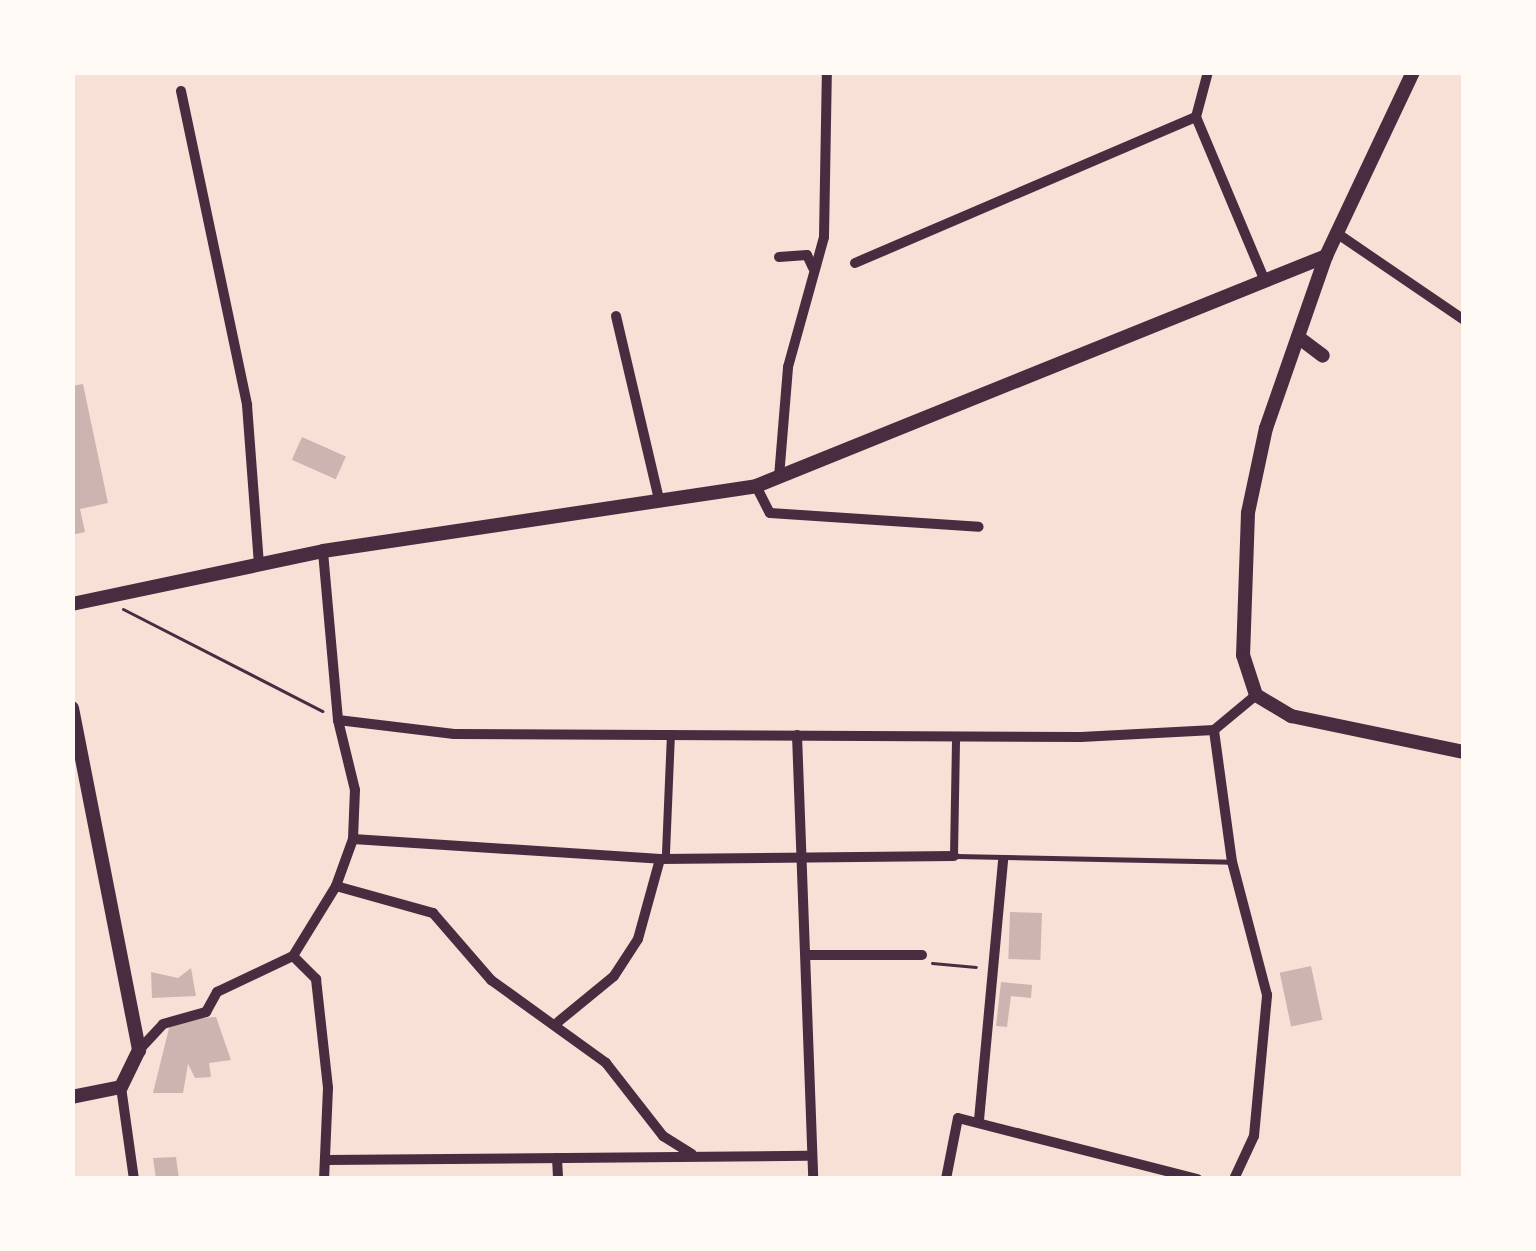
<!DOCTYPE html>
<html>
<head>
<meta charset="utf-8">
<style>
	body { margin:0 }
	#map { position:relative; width:1536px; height:1251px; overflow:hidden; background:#f7e1d7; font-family:"Fira Sans Condensed",sans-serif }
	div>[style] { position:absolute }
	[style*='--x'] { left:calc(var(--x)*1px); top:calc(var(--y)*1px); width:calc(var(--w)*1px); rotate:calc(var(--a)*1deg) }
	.building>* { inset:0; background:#ccb4b1; transform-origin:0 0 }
	.path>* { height:3px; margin:-1.5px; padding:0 1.5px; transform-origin:1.5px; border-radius:1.5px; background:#4a2c40 }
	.service>* { height:4.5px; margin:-2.25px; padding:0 2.25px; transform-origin:2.25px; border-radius:2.25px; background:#4a2c40 }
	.pedestrian>* { height:8px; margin:-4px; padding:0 4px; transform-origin:4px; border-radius:4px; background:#4a2c40 }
	.minor>* { height:10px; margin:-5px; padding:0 5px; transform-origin:5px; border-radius:5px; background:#4a2c40 }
	.tertiary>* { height:14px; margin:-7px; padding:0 7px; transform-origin:7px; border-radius:7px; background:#4a2c40 }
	span { translate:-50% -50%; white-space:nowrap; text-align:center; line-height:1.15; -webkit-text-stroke:10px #fffaf5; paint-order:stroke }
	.frame { position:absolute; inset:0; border:75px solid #fffaf5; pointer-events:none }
</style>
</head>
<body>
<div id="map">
	<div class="building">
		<div style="clip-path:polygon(83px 384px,108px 503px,80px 509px,85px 532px,72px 535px,72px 386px)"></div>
		<div style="left:302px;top:437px;width:48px;height:25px;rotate:24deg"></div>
		<div style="left:1010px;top:912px;width:32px;height:47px;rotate:2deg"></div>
		<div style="left:1311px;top:966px;width:55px;height:32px;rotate:78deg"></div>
		<div style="clip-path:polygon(191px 968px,196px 996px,152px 998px,151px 972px,178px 978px)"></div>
		<div style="clip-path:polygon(1001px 982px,1032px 985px,1031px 998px,1011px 996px,1007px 1027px,996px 1026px)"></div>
		<div style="clip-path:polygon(216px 1017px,231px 1060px,209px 1063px,211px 1077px,195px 1078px,188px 1064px,183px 1093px,153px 1093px,171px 1020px)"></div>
		<div style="clip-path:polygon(176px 1157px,179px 1179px,156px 1179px,153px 1158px)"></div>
	</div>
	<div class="path">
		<div style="--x:123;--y:609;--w:224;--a:27.1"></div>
		<div style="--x:932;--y:963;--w:44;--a:5.2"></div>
	</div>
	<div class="service">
		<div style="--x:956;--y:856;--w:276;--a:1.2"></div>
	</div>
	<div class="pedestrian">
		<div style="--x:666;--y:853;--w:119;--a:-87.6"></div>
		<div style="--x:954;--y:856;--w:119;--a:-89"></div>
	</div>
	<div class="minor">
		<div style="--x:181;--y:91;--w:321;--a:78.1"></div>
		<div style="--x:247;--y:405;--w:160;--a:85.7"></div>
		<div style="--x:1196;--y:117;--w:176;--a:67.2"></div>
		<div style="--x:1338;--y:234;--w:153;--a:34.3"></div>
		<div style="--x:779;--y:257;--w:28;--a:-4"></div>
		<div style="--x:807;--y:255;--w:14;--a:65"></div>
		<div style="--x:855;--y:263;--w:371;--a:-23.2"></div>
		<div style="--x:1196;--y:117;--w:47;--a:-75.1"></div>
		<div style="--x:616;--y:316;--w:189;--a:76.8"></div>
		<div style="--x:779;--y:477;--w:110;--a:-85.3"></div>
		<div style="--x:788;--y:367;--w:135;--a:-74.5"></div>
		<div style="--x:824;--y:237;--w:165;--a:-89"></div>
		<div style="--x:756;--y:486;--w:30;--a:63"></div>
		<div style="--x:770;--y:513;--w:209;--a:3.8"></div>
		<div style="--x:338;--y:720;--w:117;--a:6.9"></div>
		<div style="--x:454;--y:734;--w:627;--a:0.27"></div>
		<div style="--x:1081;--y:737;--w:133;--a:-3"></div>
		<div style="--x:797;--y:735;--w:444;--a:87.9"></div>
		<div style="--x:353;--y:839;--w:308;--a:3.7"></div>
		<div style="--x:660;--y:859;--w:294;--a:-0.6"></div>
		<div style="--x:336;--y:886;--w:101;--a:15.6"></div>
		<div style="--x:433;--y:913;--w:89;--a:49.1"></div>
		<div style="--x:491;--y:980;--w:142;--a:35.8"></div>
		<div style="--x:606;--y:1063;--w:93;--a:52"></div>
		<div style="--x:663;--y:1136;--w:34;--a:32"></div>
		<div style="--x:809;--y:955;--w:113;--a:0"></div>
		<div style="--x:293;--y:956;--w:33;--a:45"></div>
		<div style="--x:316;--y:979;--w:110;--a:83.7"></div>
		<div style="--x:328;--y:1088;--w:91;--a:92.5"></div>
		<div style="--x:558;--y:1022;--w:72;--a:-39.4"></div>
		<div style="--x:614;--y:976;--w:44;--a:-57"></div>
		<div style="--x:638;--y:939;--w:83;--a:-74.6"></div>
		<div style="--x:139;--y:1050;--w:35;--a:-47"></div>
		<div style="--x:163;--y:1024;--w:45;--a:-15.6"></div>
		<div style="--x:206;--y:1012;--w:23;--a:-61"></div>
		<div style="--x:217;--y:992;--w:84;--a:-25.3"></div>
		<div style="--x:293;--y:956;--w:82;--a:-58.4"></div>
		<div style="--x:336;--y:886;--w:50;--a:-70.1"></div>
		<div style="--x:353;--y:839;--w:49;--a:-87.7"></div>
		<div style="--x:355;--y:790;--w:72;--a:-103.7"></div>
		<div style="--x:338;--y:720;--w:170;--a:-95.1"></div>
		<div style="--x:121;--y:1087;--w:93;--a:82"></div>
		<div style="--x:979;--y:1120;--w:261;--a:-84.7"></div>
		<div style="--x:557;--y:1158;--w:21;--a:87"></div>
		<div style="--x:327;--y:1160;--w:480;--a:-0.5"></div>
		<div style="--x:946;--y:1179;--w:62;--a:-78.9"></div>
		<div style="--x:958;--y:1118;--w:247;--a:14.3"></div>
		<div style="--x:1234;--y:1179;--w:47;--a:-65.1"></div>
		<div style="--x:1254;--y:1136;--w:142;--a:-84.7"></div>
		<div style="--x:1267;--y:995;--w:138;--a:-104.7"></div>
		<div style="--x:1232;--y:862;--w:133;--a:-97.8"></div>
		<div style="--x:1214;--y:730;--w:55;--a:-39.8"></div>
	</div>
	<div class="tertiary">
		<div style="--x:1413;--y:72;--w:204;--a:115.3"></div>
		<div style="--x:1326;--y:256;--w:182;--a:109.2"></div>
		<div style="--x:1266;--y:428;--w:87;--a:102"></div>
		<div style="--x:1248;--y:513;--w:142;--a:92"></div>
		<div style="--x:1243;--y:655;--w:42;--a:72"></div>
		<div style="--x:1256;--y:695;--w:41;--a:31"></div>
		<div style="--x:1291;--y:716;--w:177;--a:11.8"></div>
		<div style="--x:1298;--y:337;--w:31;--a:37"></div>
		<div style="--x:72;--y:604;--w:257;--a:-11.9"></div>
		<div style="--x:323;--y:551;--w:438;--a:-8.5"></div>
		<div style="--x:756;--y:486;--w:615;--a:-21.97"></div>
		<div style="--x:72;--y:708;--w:349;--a:78.9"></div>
		<div style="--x:139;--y:1050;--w:41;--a:115.9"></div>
		<div style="--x:121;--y:1087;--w:50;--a:168.5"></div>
	</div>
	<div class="frame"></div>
</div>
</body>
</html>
